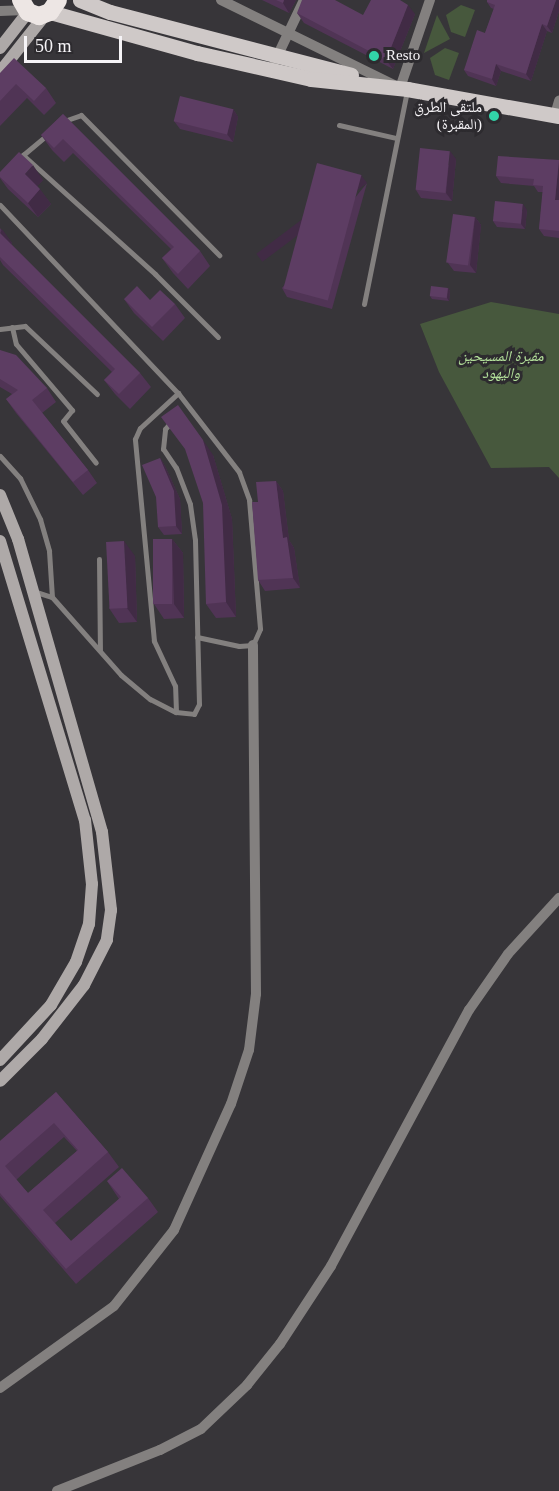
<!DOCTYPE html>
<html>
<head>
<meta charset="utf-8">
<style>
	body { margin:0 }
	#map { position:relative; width:559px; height:1491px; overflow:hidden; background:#373539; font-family:"Times New Roman","Noto Naskh Arabic",serif }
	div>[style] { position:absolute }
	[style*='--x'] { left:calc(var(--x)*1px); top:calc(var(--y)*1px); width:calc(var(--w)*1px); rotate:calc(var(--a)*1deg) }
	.green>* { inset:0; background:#47583d }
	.lane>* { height:5px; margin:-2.5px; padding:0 2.5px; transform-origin:2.5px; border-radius:2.5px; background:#83807f }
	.street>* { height:10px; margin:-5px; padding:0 5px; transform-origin:5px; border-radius:5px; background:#83807f }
	.secondary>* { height:12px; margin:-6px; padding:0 6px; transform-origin:6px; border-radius:6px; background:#aea9a8 }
	.primary>* { height:15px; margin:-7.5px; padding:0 7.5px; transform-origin:7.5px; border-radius:7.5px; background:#cfc9c8 }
	.highway>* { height:18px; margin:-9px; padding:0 9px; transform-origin:9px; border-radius:9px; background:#ede6e4 }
	.wall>* { inset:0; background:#503455 }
	.shaded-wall>* { inset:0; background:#412b45; transform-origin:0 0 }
	.building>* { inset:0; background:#5d3d63; transform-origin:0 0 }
	.dots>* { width:16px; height:16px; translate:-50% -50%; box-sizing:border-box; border:3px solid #2d2b2f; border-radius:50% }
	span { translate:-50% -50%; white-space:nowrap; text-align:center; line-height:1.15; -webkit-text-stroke:6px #2d2b2f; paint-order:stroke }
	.poi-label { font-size:15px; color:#f6f4f7 }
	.left { translate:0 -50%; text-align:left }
	.right { translate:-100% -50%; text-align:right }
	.park-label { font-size:15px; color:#b3e09a; font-style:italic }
	.scale { position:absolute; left:24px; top:36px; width:98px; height:27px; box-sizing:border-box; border:3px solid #f6f4f7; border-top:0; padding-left:8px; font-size:18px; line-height:21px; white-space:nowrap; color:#f6f4f7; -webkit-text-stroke:4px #2d2b2f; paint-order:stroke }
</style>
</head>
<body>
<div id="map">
	<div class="green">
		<div style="clip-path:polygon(461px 5px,475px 10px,465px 37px,451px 32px,446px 15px)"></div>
		<div style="clip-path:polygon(437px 15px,450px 39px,424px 53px)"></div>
		<div style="clip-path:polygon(445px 48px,459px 53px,449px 80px,435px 75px,430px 58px)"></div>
		<div style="clip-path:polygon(491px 302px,559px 314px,559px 478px,549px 467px,491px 468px,439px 372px,420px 324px)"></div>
	</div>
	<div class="lane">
		<div style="--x:64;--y:121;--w:18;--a:-19"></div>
		<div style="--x:81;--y:115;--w:197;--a:45.4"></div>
		<div style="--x:339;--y:125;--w:58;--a:12.8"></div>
		<div style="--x:23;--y:155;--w:31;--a:-40"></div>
		<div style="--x:19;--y:159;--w:6;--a:-45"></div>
		<div style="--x:23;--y:155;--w:178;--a:42"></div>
		<div style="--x:155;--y:274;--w:89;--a:45"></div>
		<div style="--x:0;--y:205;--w:259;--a:46.6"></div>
		<div style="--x:178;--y:393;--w:100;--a:52.3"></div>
		<div style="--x:239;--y:472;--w:30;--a:70"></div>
		<div style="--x:249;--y:500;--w:129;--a:85.1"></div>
		<div style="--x:260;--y:629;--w:17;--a:114"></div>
		<div style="--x:253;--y:645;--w:14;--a:176"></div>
		<div style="--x:239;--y:646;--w:43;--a:-167.9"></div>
		<div style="--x:364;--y:304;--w:217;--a:-78.6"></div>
		<div style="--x:12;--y:327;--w:17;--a:77"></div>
		<div style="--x:16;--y:344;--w:87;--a:49.7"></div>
		<div style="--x:72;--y:410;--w:14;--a:129"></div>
		<div style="--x:63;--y:421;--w:53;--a:51.8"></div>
		<div style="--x:0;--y:329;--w:25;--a:-7"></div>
		<div style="--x:25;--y:326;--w:99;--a:43.4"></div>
		<div style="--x:0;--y:456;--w:30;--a:48"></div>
		<div style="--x:20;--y:478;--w:46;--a:64"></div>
		<div style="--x:40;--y:519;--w:33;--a:74"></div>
		<div style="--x:49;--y:551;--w:46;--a:86.3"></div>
		<div style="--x:99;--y:559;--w:91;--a:89.4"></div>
		<div style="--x:33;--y:591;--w:20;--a:18"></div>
		<div style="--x:52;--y:597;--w:104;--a:48.5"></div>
		<div style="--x:121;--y:675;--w:38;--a:40"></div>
		<div style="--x:150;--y:699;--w:29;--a:27"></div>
		<div style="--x:176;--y:712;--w:18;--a:6"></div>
		<div style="--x:194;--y:714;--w:11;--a:-63"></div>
		<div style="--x:199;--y:704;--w:164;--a:-91.4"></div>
		<div style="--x:195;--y:540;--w:36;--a:-98"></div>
		<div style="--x:190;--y:504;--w:39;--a:-111"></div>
		<div style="--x:176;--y:468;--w:23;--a:-124"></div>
		<div style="--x:163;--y:449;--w:20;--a:-84"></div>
		<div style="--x:165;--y:429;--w:9;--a:-49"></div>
		<div style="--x:176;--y:712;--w:26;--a:-92"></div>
		<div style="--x:175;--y:686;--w:50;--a:-115"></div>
		<div style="--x:154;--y:641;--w:203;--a:-95.4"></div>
		<div style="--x:135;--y:439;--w:12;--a:-66"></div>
		<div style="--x:140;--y:428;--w:52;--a:-42.6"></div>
	</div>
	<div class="street">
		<div style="--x:221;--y:0;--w:199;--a:26.2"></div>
		<div style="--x:400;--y:88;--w:93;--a:-71.2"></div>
		<div style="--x:0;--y:11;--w:25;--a:-2"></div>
		<div style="--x:275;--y:61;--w:68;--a:-64.6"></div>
		<div style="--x:555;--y:115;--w:15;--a:-74"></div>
		<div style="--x:0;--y:1388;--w:140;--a:-35.7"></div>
		<div style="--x:114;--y:1306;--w:97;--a:-51.7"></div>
		<div style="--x:174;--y:1230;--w:138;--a:-65.7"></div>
		<div style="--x:231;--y:1104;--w:57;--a:-71.6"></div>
		<div style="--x:249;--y:1050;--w:56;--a:-82.9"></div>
		<div style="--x:256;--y:994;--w:349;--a:-90.5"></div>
		<div style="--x:57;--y:1491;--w:111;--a:-21.7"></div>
		<div style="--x:160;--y:1450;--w:46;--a:-27.1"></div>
		<div style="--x:201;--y:1429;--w:64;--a:-43.7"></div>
		<div style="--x:247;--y:1385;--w:53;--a:-51.2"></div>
		<div style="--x:280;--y:1344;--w:93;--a:-56.8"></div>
		<div style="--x:331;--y:1266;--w:291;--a:-61.7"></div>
		<div style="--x:469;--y:1010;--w:68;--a:-55.1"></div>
		<div style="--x:508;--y:954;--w:76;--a:-47.7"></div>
	</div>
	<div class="secondary">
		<div style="--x:0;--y:48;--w:46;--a:-52.1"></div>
		<div style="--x:0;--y:72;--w:73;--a:-51.7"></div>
		<div style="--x:0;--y:495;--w:48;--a:67.8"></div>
		<div style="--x:18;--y:539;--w:305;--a:74"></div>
		<div style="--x:102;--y:832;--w:79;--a:83.4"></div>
		<div style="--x:111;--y:910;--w:30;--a:98"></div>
		<div style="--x:107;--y:940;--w:51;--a:117.1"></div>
		<div style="--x:84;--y:985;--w:68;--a:127.9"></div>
		<div style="--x:42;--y:1039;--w:59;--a:135"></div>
		<div style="--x:0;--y:541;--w:292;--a:73.1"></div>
		<div style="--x:85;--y:820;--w:64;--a:83.8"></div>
		<div style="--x:92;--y:884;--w:40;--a:94.3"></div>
		<div style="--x:89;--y:924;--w:40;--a:108.9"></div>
		<div style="--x:76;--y:962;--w:50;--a:120.2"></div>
		<div style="--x:51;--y:1005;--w:75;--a:132.8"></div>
	</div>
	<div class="primary">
		<div style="--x:80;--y:0;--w:32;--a:22"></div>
		<div style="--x:110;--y:12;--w:249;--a:14.6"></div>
		<div style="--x:50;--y:12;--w:153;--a:15.6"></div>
		<div style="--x:197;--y:53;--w:117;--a:12.8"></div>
		<div style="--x:311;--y:79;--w:97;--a:5.9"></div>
		<div style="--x:407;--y:89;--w:154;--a:10.1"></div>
	</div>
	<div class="highway">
		<div style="--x:21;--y:0;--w:14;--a:60"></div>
		<div style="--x:28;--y:12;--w:12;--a:20"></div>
		<div style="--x:39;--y:16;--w:12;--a:-20"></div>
		<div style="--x:50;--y:12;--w:14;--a:-56"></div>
	</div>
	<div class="wall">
		<div style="clip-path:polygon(262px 0,296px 0,289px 13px)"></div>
		<div style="clip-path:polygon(559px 0,559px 11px,552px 33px,547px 31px,531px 81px,501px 71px,496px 86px,468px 76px,464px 70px,485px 33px,494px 9px,491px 8px,487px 2px)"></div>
		<div style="clip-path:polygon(297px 13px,363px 15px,415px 14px,393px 69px,304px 23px)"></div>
		<div style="clip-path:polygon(0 73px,46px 88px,56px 103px,44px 115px,27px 98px,0 126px)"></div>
		<div style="clip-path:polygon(233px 109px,238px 117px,233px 142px,180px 129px,174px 121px)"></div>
		<div style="clip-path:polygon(63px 114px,200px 251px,210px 266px,188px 289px,173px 273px,162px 258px,171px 249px,73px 153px,64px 162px,52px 150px,41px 135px)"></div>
		<div style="clip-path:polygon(456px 159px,452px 201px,421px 198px,416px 190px)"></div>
		<div style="clip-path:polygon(559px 160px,559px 238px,544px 236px,539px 229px,543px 192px,538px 192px,534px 186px,501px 183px,496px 176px)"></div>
		<div style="clip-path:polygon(0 172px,43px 180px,37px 186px,51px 204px,38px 217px,8px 189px,0 178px)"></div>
		<div style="clip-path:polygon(367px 183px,332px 309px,287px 297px,282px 288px)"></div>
		<div style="clip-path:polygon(527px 210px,525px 229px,497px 227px,493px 221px)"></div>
		<div style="clip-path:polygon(475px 217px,481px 225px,476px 273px,454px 271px,448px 263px)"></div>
		<div style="clip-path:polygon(0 228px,12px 243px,11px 244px,140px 373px,151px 387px,130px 409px,115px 394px,104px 380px,112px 372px,3px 265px,0 260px)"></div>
		<div style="clip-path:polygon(448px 288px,450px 291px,449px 301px,432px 299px,430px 296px)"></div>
		<div style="clip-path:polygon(124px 299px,150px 300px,175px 304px,185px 318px,163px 341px,134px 313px)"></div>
		<div style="clip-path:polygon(0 350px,47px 388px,56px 402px,42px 413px,88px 470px,97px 483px,83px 495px,16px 413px,6px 399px,12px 394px,0 387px)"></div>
		<div style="clip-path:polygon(213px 455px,232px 519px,236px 617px,216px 618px,206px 604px)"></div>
		<div style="clip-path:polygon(160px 458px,165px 466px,180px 499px,182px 534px,164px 535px,158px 527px)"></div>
		<div style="clip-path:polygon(276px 481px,283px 491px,289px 540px,294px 548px,300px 588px,265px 591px,258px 580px,258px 502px)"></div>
		<div style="clip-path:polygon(172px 539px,183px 553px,184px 618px,164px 619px,154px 604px)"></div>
		<div style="clip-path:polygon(135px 556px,137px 622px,119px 623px,109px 608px)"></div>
		<div style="clip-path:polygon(evenodd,56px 1092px,108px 1152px,119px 1167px,55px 1223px,71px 1241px,119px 1199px,107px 1181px,148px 1198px,158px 1212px,76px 1284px,0 1196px,0 1141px,56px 1092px,64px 1137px,77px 1151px,28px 1193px,16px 1180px,64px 1137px)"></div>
	</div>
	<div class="shaded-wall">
		<div style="clip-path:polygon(284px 0,296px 0,289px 13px,283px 3px)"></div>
		<div style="clip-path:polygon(556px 0,559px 0,559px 11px,552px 33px,547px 26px)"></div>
		<div style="clip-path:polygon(408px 5px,415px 14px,393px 69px,386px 60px)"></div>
		<div style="clip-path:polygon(542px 24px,547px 31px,531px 81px,526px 74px)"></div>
		<div style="clip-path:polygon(496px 64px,501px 71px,496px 86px,492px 79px)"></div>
		<div style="clip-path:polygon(233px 109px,238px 117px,233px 142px,227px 134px)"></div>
		<div style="clip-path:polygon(450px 151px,456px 159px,452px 201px,446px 193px)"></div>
		<div style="clip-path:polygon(559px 160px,559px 205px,555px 200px)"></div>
		<div style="clip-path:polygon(33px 165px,43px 180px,35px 189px,25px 174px)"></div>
		<div style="left:361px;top:175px;width:10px;height:131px;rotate:53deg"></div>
		<div style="clip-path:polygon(40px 189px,51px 204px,38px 217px,28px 203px)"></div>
		<div style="clip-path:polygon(523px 204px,527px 210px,525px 229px,521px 224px)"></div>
		<div style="clip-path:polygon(475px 217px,481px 225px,476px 273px,470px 265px)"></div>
		<div style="clip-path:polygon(2px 229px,12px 243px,10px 247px,0 234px)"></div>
		<div style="clip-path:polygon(448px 288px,450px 291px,449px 301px,447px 298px)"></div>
		<div style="clip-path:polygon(203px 440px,213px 455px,232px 519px,236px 617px,226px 602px)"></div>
		<div style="clip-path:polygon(160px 458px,165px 466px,180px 499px,182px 534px,176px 526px)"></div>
		<div style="clip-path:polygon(276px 481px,283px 491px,289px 540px,294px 548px,300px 588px,293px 578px,283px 538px)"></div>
		<div style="clip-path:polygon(172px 539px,183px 553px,184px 618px,174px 604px)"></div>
		<div style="clip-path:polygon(124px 541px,135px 556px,137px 622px,127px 608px)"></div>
	</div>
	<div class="building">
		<div style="clip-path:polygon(276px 0,284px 0,283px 3px)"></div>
		<div style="clip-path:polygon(302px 0,335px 0,363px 15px,371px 0,400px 0,408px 5px,386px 60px,297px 13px)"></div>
		<div style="clip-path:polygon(487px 0,556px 0,547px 26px,542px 24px,526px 74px,496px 64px,492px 79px,464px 70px,477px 30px,485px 33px,495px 5px,487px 2px)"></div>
		<div style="clip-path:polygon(14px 58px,46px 88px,34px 101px,16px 84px,0 101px,0 73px)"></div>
		<div style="left:180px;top:96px;width:55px;height:26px;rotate:14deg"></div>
		<div style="clip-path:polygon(63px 114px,200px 251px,178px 274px,162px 258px,174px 247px,63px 139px,54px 148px,41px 135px)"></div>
		<div style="left:420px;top:148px;width:30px;height:42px;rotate:6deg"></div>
		<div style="clip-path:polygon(19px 152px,33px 165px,25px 174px,40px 189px,28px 203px,0 177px,0 172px)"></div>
		<div style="clip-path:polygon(498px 156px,559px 160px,555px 200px,559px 200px,559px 231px,539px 229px,543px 186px,533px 185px,534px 179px,496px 176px)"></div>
		<div style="left:317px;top:163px;width:46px;height:130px;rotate:15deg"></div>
		<div style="left:495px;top:201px;width:28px;height:20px;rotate:6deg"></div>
		<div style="left:453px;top:214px;width:22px;height:49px;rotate:8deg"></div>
		<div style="clip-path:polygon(0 233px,140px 373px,119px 394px,104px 380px,115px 369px,0 257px)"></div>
		<div style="clip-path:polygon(137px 286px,150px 300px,160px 290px,175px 304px,152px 327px,124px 299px)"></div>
		<div style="left:431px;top:286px;width:17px;height:10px;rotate:7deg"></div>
		<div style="clip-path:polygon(0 350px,16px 355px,47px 388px,32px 400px,88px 470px,73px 482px,6px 399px,18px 390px,0 379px)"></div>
		<div style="clip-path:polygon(178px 405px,203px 440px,222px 505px,226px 602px,206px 604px,203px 503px,185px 449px,161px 417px)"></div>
		<div style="clip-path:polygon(160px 458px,174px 491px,176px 526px,158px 527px,156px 497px,142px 465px)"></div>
		<div style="clip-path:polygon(276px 481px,283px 538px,287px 537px,293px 578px,258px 580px,252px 502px,258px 502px,256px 482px)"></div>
		<div style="left:153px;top:539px;width:19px;height:65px"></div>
		<div style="left:124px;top:541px;width:67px;height:18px;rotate:87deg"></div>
		<div style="clip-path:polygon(evenodd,56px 1092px,108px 1152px,43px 1210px,71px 1241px,121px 1197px,107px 1181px,122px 1168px,148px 1198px,66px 1269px,0 1193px,0 1141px,56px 1092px,54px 1123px,78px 1150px,28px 1193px,5px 1166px,54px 1123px)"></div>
	</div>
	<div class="dots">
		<div style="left:374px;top:56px;background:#32d4a9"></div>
		<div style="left:494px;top:116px;background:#32d4a9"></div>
	</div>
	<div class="poi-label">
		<span class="left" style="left:386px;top:56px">Resto</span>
		<span class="right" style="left:482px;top:116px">ملتقى الطرق<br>(المقبرة)</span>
	</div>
	<div class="park-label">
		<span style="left:501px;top:365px">مقبرة المسيحين<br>واليهود</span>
	</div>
	<div class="scale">50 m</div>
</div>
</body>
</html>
